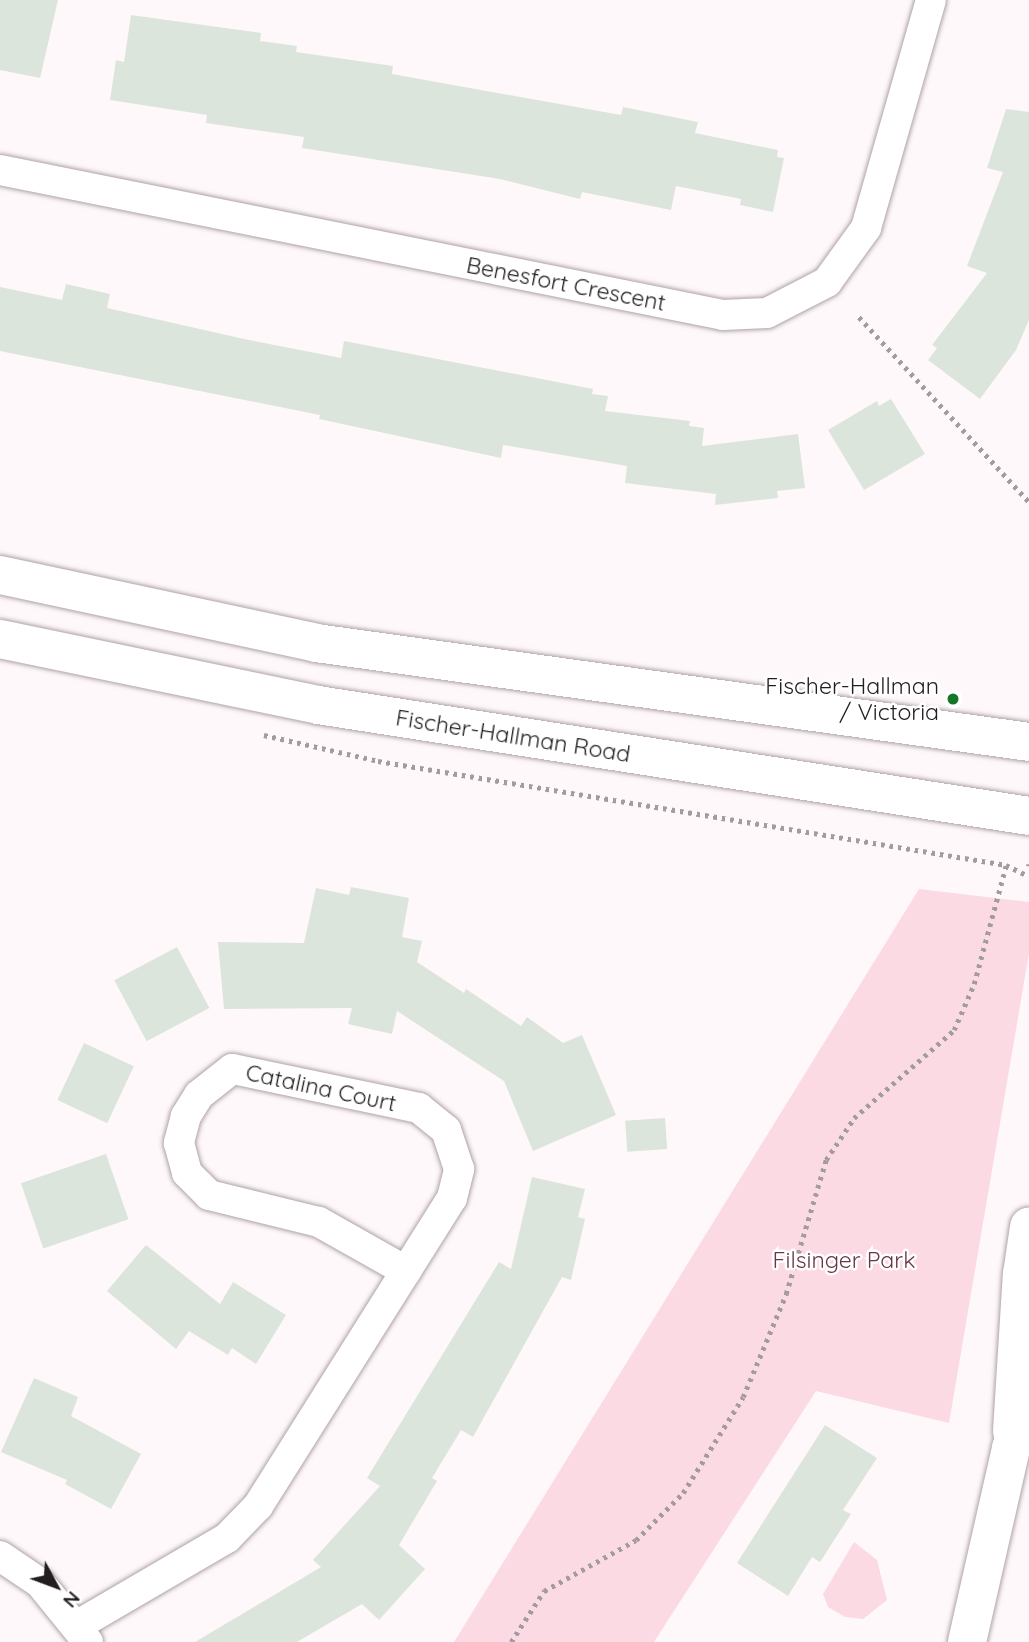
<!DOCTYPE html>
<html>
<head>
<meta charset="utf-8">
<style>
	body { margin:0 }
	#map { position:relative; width:1029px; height:1642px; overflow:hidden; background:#fef8fa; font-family:Quicksand,sans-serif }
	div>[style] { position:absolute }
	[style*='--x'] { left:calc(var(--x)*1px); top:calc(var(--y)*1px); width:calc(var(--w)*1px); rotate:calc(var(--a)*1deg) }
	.green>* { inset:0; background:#fbdae4 }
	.building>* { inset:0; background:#dce5dc; transform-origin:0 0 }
	.path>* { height:4.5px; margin-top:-2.25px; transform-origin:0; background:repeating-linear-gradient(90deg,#a29c9e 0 3.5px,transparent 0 8.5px) }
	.roads { filter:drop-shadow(0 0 2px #afa2a6) drop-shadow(0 0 2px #afa2a6) }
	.street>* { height:30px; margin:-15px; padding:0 15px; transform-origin:15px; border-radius:15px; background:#fff }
	.secondary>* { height:38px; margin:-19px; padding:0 19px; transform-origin:19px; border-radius:19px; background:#fff }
	.dots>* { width:19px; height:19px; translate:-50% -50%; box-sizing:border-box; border:4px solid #fff; border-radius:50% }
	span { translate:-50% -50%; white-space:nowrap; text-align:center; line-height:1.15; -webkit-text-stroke:5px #fff; paint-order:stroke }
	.street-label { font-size:23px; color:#221d1e }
	.poi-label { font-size:23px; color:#221d1e }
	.right { translate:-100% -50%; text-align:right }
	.park-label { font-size:23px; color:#673748 }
	.north { position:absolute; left:21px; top:1551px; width:70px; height:70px; -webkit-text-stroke:5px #fff; paint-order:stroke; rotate:131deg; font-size:19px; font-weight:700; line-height:28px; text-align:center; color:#221d1e }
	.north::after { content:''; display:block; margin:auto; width:24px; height:32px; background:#221d1e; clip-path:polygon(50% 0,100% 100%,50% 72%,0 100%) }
</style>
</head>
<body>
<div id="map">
	<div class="green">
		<div style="clip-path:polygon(919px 889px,1029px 902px,1029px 953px,949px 1423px,816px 1391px,654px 1642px,454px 1642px)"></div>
		<div style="clip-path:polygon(854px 1542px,877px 1560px,887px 1600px,863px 1619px,845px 1617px,828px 1607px,823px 1594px)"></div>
	</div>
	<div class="building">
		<div style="clip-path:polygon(0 0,58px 0,40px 78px,0 70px)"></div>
		<div style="clip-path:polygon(131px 15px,261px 33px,260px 41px,297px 46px,296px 52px,393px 66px,392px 74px,621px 115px,623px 107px,698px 122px,695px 133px,778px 150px,777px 157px,784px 158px,773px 212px,740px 205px,741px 199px,676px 186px,671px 210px,582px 192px,580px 199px,500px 179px,302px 148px,304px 137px,206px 123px,207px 115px,110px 100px,116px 60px,124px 62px)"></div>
		<div style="clip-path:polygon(1006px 109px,1029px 112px,1029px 320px,1016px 350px,980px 399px,928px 360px,937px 348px,932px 345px,987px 273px,967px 266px,1003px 172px,987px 168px)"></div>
		<div style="clip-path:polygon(66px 284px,110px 294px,107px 308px,244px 339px,341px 358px,344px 341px,593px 389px,592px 394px,608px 396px,605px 411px,690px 421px,689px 426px,704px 428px,702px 446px,798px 434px,805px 488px,777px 491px,778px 498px,715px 505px,716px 494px,625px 483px,627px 466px,503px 445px,501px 458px,319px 419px,320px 415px,0 351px,0 287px,62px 300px)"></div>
		<div style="clip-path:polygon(891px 399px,925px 454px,864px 490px,828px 430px,877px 401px,879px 406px)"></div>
		<div style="clip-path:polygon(351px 887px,409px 898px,402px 937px,422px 941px,417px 962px,464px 993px,466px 989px,521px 1026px,527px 1017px,563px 1043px,582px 1035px,616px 1115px,533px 1151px,504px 1081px,397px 1011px,392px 1034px,348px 1024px,352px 1008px,224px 1009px,218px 942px,304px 943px,316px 888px,349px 895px)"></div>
		<div style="left:177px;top:947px;width:69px;height:71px;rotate:62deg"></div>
		<div style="left:84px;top:1043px;width:55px;height:63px;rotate:25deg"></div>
		<div style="left:665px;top:1118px;width:31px;height:40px;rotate:86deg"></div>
		<div style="left:106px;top:1154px;width:69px;height:90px;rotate:71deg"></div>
		<div style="clip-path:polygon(532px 1177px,585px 1189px,578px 1217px,585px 1219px,571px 1280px,562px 1277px,473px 1437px,461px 1430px,432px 1478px,437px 1481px,399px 1545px,425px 1569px,379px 1620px,362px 1604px,297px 1642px,195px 1642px,321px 1567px,313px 1560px,380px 1486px,367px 1478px,499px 1262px,511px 1269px)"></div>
		<div style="clip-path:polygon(146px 1245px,220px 1304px,233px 1282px,286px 1315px,256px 1364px,232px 1348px,228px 1355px,189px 1331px,176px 1349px,107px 1291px)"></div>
		<div style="clip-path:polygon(34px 1378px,78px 1397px,71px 1416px,141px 1454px,111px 1509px,65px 1484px,67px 1480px,1px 1452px)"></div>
		<div style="clip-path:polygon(825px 1425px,877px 1458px,843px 1510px,851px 1514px,820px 1562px,812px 1557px,788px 1596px,737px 1563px)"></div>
	</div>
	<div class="path">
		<div style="--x:859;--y:317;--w:251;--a:47.4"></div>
		<div style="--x:264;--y:735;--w:117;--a:12.8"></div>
		<div style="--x:378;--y:761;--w:637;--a:9.4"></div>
		<div style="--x:1006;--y:865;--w:25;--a:26"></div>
		<div style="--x:1029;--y:864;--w:2;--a:90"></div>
		<div style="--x:511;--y:1642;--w:61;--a:-57.1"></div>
		<div style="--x:544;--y:1591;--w:105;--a:-29"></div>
		<div style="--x:636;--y:1540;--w:66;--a:-45"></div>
		<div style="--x:683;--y:1493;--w:113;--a:-58"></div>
		<div style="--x:743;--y:1397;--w:112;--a:-67.3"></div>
		<div style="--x:786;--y:1294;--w:140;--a:-73.4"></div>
		<div style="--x:826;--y:1160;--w:50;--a:-56.3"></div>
		<div style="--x:854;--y:1118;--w:133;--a:-41.3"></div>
		<div style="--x:954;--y:1030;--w:50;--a:-66.5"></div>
		<div style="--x:974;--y:984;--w:123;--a:-74.9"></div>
	</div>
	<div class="roads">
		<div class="street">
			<div style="--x:0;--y:170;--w:737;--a:11.34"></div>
			<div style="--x:723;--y:315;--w:44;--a:-2.6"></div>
			<div style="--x:767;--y:313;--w:68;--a:-27.3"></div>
			<div style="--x:827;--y:282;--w:67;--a:-54.2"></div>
			<div style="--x:866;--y:228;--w:237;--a:-74.1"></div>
			<div style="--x:0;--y:1556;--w:48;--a:34"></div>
			<div style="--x:40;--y:1583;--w:76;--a:50.9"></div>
			<div style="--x:78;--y:1625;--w:173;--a:-30.3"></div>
			<div style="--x:227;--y:1538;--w:45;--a:-45.9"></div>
			<div style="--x:258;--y:1506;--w:364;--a:-57.8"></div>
			<div style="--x:452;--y:1198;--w:30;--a:-76"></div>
			<div style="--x:459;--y:1169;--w:41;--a:-108.4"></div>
			<div style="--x:446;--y:1130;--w:35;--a:-141"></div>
			<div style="--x:419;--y:1108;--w:191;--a:-168.2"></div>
			<div style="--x:232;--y:1069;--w:42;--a:141.8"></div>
			<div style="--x:199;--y:1095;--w:25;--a:122"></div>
			<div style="--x:186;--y:1116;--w:28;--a:105"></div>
			<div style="--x:179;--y:1143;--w:31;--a:75"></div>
			<div style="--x:187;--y:1173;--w:31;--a:45"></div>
			<div style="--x:209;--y:1195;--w:113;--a:13.8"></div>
			<div style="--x:319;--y:1222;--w:100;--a:29.4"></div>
		</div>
		<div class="secondary">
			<div style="--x:0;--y:575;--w:323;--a:12.1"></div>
			<div style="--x:316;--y:643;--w:720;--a:7.9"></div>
			<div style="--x:0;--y:639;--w:325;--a:11.7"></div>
			<div style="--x:318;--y:705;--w:720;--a:8.87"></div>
			<div style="--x:1012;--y:1431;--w:157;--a:-86.4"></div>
			<div style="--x:1022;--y:1274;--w:48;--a:-81.5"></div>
			<div style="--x:967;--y:1642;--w:199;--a:-77.2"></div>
			<div style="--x:1011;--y:1448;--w:51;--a:-69.4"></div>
		</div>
	</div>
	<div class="dots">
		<div style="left:953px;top:699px;background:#147626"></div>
	</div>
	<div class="street-label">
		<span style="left:566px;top:284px;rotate:11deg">Benesfort Crescent</span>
		<span style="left:513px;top:736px;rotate:9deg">Fischer-Hallman Road</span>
		<span style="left:321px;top:1088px;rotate:12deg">Catalina Court</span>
	</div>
	<div class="poi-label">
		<span class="right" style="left:939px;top:699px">Fischer-Hallman<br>/ Victoria</span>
	</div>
	<div class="park-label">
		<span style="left:844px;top:1260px">Filsinger Park</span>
	</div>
	<div class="north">N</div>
</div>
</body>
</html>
